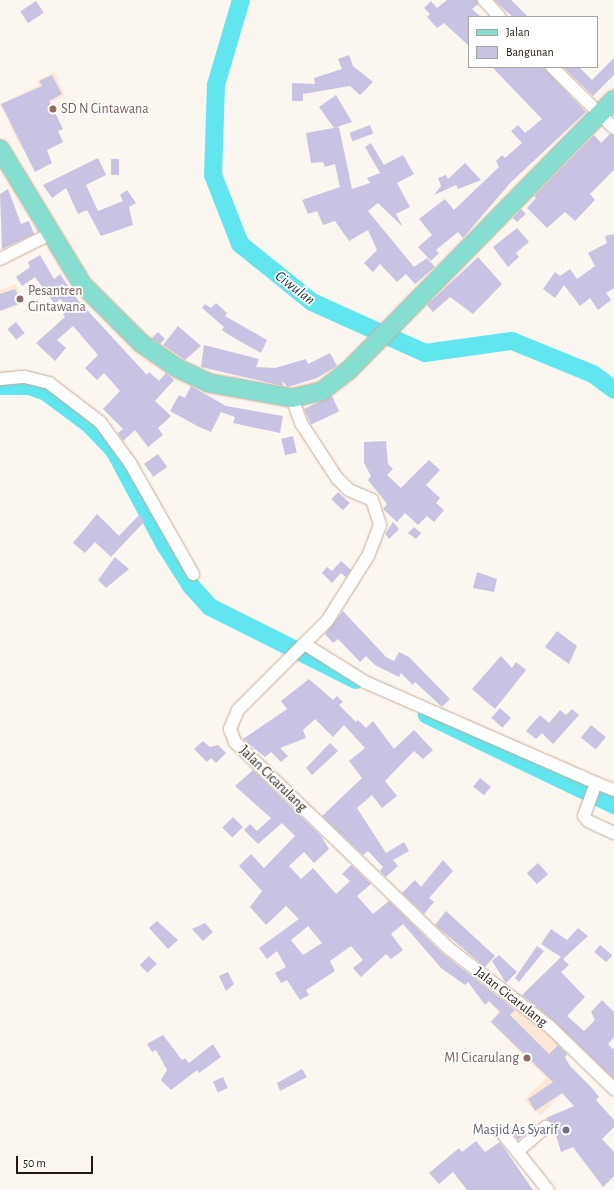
<!DOCTYPE html>
<html>
<head>
<meta charset="utf-8">
<style>
	body { margin:0 }
	#map { position:relative; width:614px; height:1190px; overflow:hidden; background:#fcf6f1; font-family:"Alegreya Sans",sans-serif }
	div>[style] { position:absolute }
	[style*='--x'] { left:calc(var(--x)*1px); top:calc(var(--y)*1px); width:calc(var(--w)*1px); rotate:calc(var(--a)*1deg) }
	.built>* { inset:0; background:#fde8d5 }
	.river>* { height:18px; margin:-9px; padding:0 9px; transform-origin:9px; border-radius:9px; background:#61e5ee }
	.building>* { inset:0; background:#c8c2e3; transform-origin:0 0 }
	.roads { filter:drop-shadow(0 0 1px #c7ab93) drop-shadow(0 0 1px #c7ab93) }
	.street>* { height:12px; margin:-6px; padding:0 6px; transform-origin:6px; border-radius:6px; background:#fff }
	.primary>* { height:18px; margin:-9px; padding:0 9px; transform-origin:9px; border-radius:9px; background:#85ded0 }
	.dots>* { width:11px; height:11px; translate:-50% -50%; box-sizing:border-box; border:2px solid #fff; border-radius:50% }
	span { translate:-50% -50%; white-space:nowrap; text-align:center; line-height:1.15; -webkit-text-stroke:3.5px #fff; paint-order:stroke }
	.education-label { font-size:14px; color:#785e54 }
	.left { translate:0 -50%; text-align:left }
	.right { translate:-100% -50%; text-align:right }
	.street-label { font-size:14px; color:#23190f }
	.worship-label { font-size:14px; color:#5b616d }
	.water-label { font-size:15px; color:#182f30; font-style:italic }
	.legend { position:absolute; left:468px; top:16px; width:130px; height:52px; box-sizing:border-box; background:#fff; border:1px solid #a7a39f; margin:0; padding:5px 7px; list-style:none; font-size:12px; color:#23190f }
	.legend li { display:flex; align-items:center; gap:8px; height:20px }
	.legend b { width:20px; border:1px solid #a7a39f }
	.scale { position:absolute; left:16px; top:1156px; width:77px; height:18px; box-sizing:border-box; border:2px solid #23190f; border-top:0; padding-left:5px; font-size:12px; line-height:14px; white-space:nowrap; color:#23190f; -webkit-text-stroke:3px #fff; paint-order:stroke }
</style>
</head>
<body>
<div id="map">
	<div class="built">
		<div style="clip-path:polygon(evenodd,54px 72px,65px 95px,51px 102px,63px 129px,21px 149px,0 104px,39px 85px,37px 81px,54px 72px,52px 75px,62px 94px,49px 101px,39px 81px,52px 75px,54px 72px,41px 86px,53px 113px,30px 113px,9px 122px,1px 104px,41px 86px,54px 72px,55px 114px,62px 129px,22px 148px,15px 133px,55px 114px)"></div>
		<div style="clip-path:polygon(16px 284px,23px 304px,0 313px,20px 303px,15px 289px,0 294px,0 290px)"></div>
		<div style="clip-path:polygon(evenodd,511px 995px,572px 1051px,550px 1074px,566px 1090px,540px 1116px,524px 1100px,546px 1078px,490px 1022px,511px 995px,511px 997px,519px 1005px,510px 1015px,549px 1054px,561px 1043px,570px 1052px,546px 1075px,491px 1022px,511px 997px,511px 995px,555px 1081px,536px 1110px,528px 1099px,555px 1081px)"></div>
	</div>
	<div class="river">
		<div style="--x:241;--y:0;--w:89;--a:106.4"></div>
		<div style="--x:216;--y:85;--w:90;--a:91.9"></div>
		<div style="--x:213;--y:175;--w:74;--a:68.6"></div>
		<div style="--x:240;--y:244;--w:92;--a:38.9"></div>
		<div style="--x:312;--y:302;--w:124;--a:24.3"></div>
		<div style="--x:425;--y:353;--w:88;--a:-7.9"></div>
		<div style="--x:512;--y:341;--w:87;--a:22.2"></div>
		<div style="--x:593;--y:374;--w:26;--a:37"></div>
		<div style="--x:0;--y:386;--w:29;--a:0"></div>
		<div style="--x:29;--y:386;--w:18;--a:19"></div>
		<div style="--x:46;--y:392;--w:54;--a:36.7"></div>
		<div style="--x:89;--y:424;--w:36;--a:46"></div>
		<div style="--x:114;--y:450;--w:108;--a:61.8"></div>
		<div style="--x:165;--y:545;--w:49;--a:57.6"></div>
		<div style="--x:191;--y:586;--w:28;--a:48"></div>
		<div style="--x:210;--y:607;--w:163;--a:26.6"></div>
		<div style="--x:427;--y:715;--w:208;--a:25.7"></div>
	</div>
	<div class="building">
		<div style="clip-path:polygon(447px 0,477px 0,478px 4px,472px 9px,481px 17px,469px 17px,469px 46px,444px 23px,437px 28px,427px 17px,430px 14px,424px 8px,431px 1px,437px 8px)"></div>
		<div style="clip-path:polygon(494px 0,511px 0,528px 17px,513px 17px)"></div>
		<div style="left:36px;top:1px;width:14px;height:19px;rotate:56deg"></div>
		<div style="clip-path:polygon(349px 55px,353px 66px,373px 82px,360px 95px,350px 86px,303px 94px,303px 101px,292px 101px,292px 83px,315px 84px,314px 78px,342px 69px,338px 59px)"></div>
		<div style="clip-path:polygon(614px 58px,614px 75px,593px 96px,563px 67px,579px 67px,592px 80px)"></div>
		<div style="clip-path:polygon(492px 67px,543px 67px,586px 112px,511px 182px,463px 238px,458px 232px,436px 250px,439px 253px,431px 261px,418px 247px,432px 235px,419px 219px,445px 199px,454px 210px,499px 167px,496px 161px,502px 155px,505px 158px,522px 143px,511px 131px,518px 125px,525px 133px,542px 119px)"></div>
		<div style="clip-path:polygon(52px 75px,62px 94px,49px 101px,63px 129px,58px 131px,63px 142px,47px 150px,52px 163px,35px 172px,1px 104px,42px 86px,39px 81px)"></div>
		<div style="clip-path:polygon(336px 95px,352px 122px,334px 128px,319px 107px)"></div>
		<div style="left:370px;top:125px;width:9px;height:22px;rotate:69deg"></div>
		<div style="clip-path:polygon(339px 127px,352px 189px,370px 183px,367px 178px,380px 173px,365px 147px,371px 143px,384px 165px,403px 155px,414px 174px,397px 183px,410px 207px,396px 214px,403px 227px,378px 203px,368px 211px,414px 267px,427px 258px,435px 267px,415px 284px,406px 274px,397px 282px,380px 264px,373px 272px,364px 263px,377px 250px,368px 230px,349px 241px,335px 221px,323px 225px,317px 211px,308px 214px,302px 200px,340px 187px,335px 164px,325px 167px,323px 162px,311px 163px,306px 133px)"></div>
		<div style="clip-path:polygon(610px 134px,614px 135px,614px 170px,590px 194px,595px 200px,575px 221px,565px 212px,547px 228px,527px 208px,536px 198px,534px 196px,594px 135px,601px 143px)"></div>
		<div style="clip-path:polygon(98px 158px,106px 175px,86px 185px,98px 211px,123px 201px,120px 195px,127px 190px,136px 203px,129px 207px,133px 225px,101px 236px,87px 210px,78px 214px,66px 188px,52px 198px,43px 185px)"></div>
		<div style="left:111px;top:159px;width:8px;height:16px"></div>
		<div style="clip-path:polygon(465px 163px,481px 180px,458px 189px,456px 185px,434px 195px,441px 186px,438px 178px,446px 175px,448px 179px)"></div>
		<div style="clip-path:polygon(8px 189px,21px 224px,29px 221px,34px 234px,2px 249px,0 194px)"></div>
		<div style="clip-path:polygon(521px 209px,526px 214px,517px 222px,513px 218px)"></div>
		<div style="clip-path:polygon(517px 228px,529px 242px,516px 253px,519px 257px,508px 267px,493px 247px)"></div>
		<div style="clip-path:polygon(614px 234px,614px 288px,606px 293px,611px 300px,598px 310px,590px 298px,580px 306px,564px 285px,555px 298px,543px 289px,555px 272px,560px 276px,570px 269px,577px 279px,595px 266px,588px 253px,607px 243px,605px 236px)"></div>
		<div style="clip-path:polygon(40px 255px,54px 279px,60px 274px,77px 299px,147px 375px,149px 372px,159px 381px,166px 373px,174px 380px,155px 401px,171px 416px,158px 428px,163px 435px,148px 447px,135px 430px,123px 441px,118px 433px,123px 429px,103px 409px,120px 391px,104px 373px,97px 380px,85px 368px,98px 355px,73px 326px,57px 340px,66px 348px,55px 361px,36px 343px,65px 317px,63px 315px,69px 308px,60px 299px,55px 304px,35px 277px,22px 286px,16px 277px,30px 267px,28px 262px)"></div>
		<div style="clip-path:polygon(478px 257px,502px 284px,473px 314px,450px 297px,433px 312px,427px 305px)"></div>
		<div style="clip-path:polygon(15px 289px,21px 303px,0 311px,0 294px)"></div>
		<div style="clip-path:polygon(216px 303px,227px 313px,225px 316px,267px 340px,261px 353px,229px 335px,222px 330px,224px 327px,202px 308px,205px 304px,211px 308px)"></div>
		<div style="left:16px;top:322px;width:14px;height:11px;rotate:51deg"></div>
		<div style="clip-path:polygon(178px 326px,201px 346px,185px 360px,163px 345px)"></div>
		<div style="clip-path:polygon(158px 332px,165px 339px,160px 344px,152px 338px)"></div>
		<div style="clip-path:polygon(204px 345px,259px 359px,256px 367px,275px 368px,306px 359px,308px 364px,330px 353px,337px 366px,317px 378px,288px 387px,282px 381px,283px 386px,201px 367px)"></div>
		<div style="clip-path:polygon(191px 386px,226px 406px,283px 416px,280px 433px,233px 423px,235px 417px,221px 412px,211px 432px,199px 427px,170px 411px,179px 395px,185px 398px)"></div>
		<div style="left:332px;top:396px;width:17px;height:31px;rotate:65deg"></div>
		<div style="left:293px;top:436px;width:17px;height:12px;rotate:77deg"></div>
		<div style="clip-path:polygon(386px 441px,388px 464px,393px 469px,387px 475px,401px 488px,429px 460px,440px 470px,426px 485px,440px 498px,436px 503px,444px 510px,434px 522px,427px 516px,418px 525px,405px 513px,397px 522px,383px 509px,387px 504px,368px 480px,371px 476px,364px 463px,364px 442px)"></div>
		<div style="left:158px;top:454px;width:16px;height:17px;rotate:55deg"></div>
		<div style="left:338px;top:492px;width:16px;height:10px;rotate:43deg"></div>
		<div style="clip-path:polygon(97px 514px,119px 536px,139px 515px,145px 521px,111px 557px,95px 542px,85px 553px,73px 543px)"></div>
		<div style="clip-path:polygon(393px 522px,399px 529px,389px 539px,385px 534px)"></div>
		<div style="clip-path:polygon(414px 527px,421px 533px,416px 539px,408px 533px)"></div>
		<div style="clip-path:polygon(115px 557px,129px 569px,106px 588px,98px 580px)"></div>
		<div style="clip-path:polygon(341px 561px,351px 570px,346px 577px,341px 573px,332px 583px,322px 573px,327px 567px,332px 571px)"></div>
		<div style="clip-path:polygon(477px 572px,497px 579px,494px 592px,473px 588px)"></div>
		<div style="clip-path:polygon(343px 611px,386px 657px,394px 661px,399px 652px,409px 657px,450px 699px,442px 707px,415px 682px,413px 685px,401px 673px,399px 677px,375px 665px,366px 656px,360px 662px,338px 639px,333px 643px,325px 634px)"></div>
		<div style="clip-path:polygon(557px 631px,577px 646px,569px 664px,545px 647px)"></div>
		<div style="clip-path:polygon(501px 656px,512px 668px,516px 662px,526px 670px,495px 709px,472px 689px)"></div>
		<div style="clip-path:polygon(309px 679px,333px 700px,337px 696px,343px 702px,339px 705px,356px 722px,358px 720px,366px 728px,373px 721px,394px 749px,414px 730px,433px 750px,423px 759px,414px 751px,385px 781px,397px 796px,382px 808px,372px 795px,357px 808px,386px 853px,404px 842px,409px 851px,393px 860px,398px 866px,386px 877px,380px 871px,383px 867px,368px 851px,363px 855px,322px 816px,362px 778px,349px 761px,365px 748px,344px 725px,333px 737px,315px 719px,303px 730px,306px 738px,280px 748px,288px 756px,281px 762px,271px 752px,265px 757px,243px 739px,287px 709px,281px 701px)"></div>
		<div style="left:500px;top:708px;width:15px;height:13px;rotate:42deg"></div>
		<div style="clip-path:polygon(572px 709px,579px 715px,553px 744px,542px 733px,536px 739px,526px 731px,540px 715px,549px 723px,560px 710px,566px 715px)"></div>
		<div style="left:591px;top:725px;width:19px;height:16px;rotate:39deg"></div>
		<div style="clip-path:polygon(203px 741px,210px 747px,218px 745px,226px 753px,216px 763px,211px 758px,207px 762px,194px 749px)"></div>
		<div style="clip-path:polygon(330px 743px,338px 751px,312px 775px,306px 768px)"></div>
		<div style="clip-path:polygon(evenodd,253px 770px,321px 836px,329px 849px,314px 863px,304px 852px,289px 866px,301px 879px,313px 868px,336px 894px,350px 881px,342px 874px,351px 865px,371px 884px,357px 896px,373px 914px,389px 901px,442px 953px,515px 1010px,510px 1015px,549px 1054px,558px 1045px,567px 1054px,565px 1057px,570px 1066px,592px 1088px,599px 1097px,596px 1100px,614px 1120px,614px 1127px,602px 1139px,614px 1152px,614px 1176px,603px 1187px,573px 1147px,561px 1152px,553px 1125px,546px 1118px,574px 1106px,562px 1093px,535px 1111px,528px 1099px,553px 1082px,491px 1022px,500px 1012px,489px 1001px,485px 1005px,468px 982px,465px 985px,441px 968px,403px 924px,391px 934px,403px 950px,391px 959px,386px 954px,361px 977px,353px 968px,363px 960px,351px 946px,330px 961px,335px 971px,306px 990px,309px 995px,300px 1000px,287px 980px,281px 983px,275px 973px,286px 967px,277px 951px,267px 959px,259px 948px,299px 919px,286px 906px,266px 925px,250px 907px,262px 891px,239px 866px,251px 854px,264px 868px,295px 836px,282px 823px,258px 844px,244px 830px,250px 824px,257px 831px,271px 818px,235px 786px,253px 770px,308px 926px,322px 943px,303px 955px,291px 940px,308px 926px)"></div>
		<div style="left:480px;top:778px;width:14px;height:11px;rotate:39deg"></div>
		<div style="left:233px;top:817px;width:14px;height:15px;rotate:45deg"></div>
		<div style="clip-path:polygon(443px 860px,453px 871px,429px 898px,434px 902px,424px 914px,402px 893px,415px 880px,421px 887px)"></div>
		<div style="left:538px;top:863px;width:15px;height:15px;rotate:48deg"></div>
		<div style="clip-path:polygon(446px 911px,495px 956px,485px 967px,435px 925px)"></div>
		<div style="clip-path:polygon(157px 921px,178px 940px,168px 949px,149px 928px)"></div>
		<div style="clip-path:polygon(205px 923px,213px 932px,203px 941px,192px 929px)"></div>
		<div style="clip-path:polygon(578px 928px,588px 936px,563px 959px,569px 965px,561px 972px,585px 997px,567px 1016px,584px 1031px,595px 1020px,591px 1012px,602px 1000px,614px 1012px,614px 1037px,608px 1044px,614px 1050px,614px 1079px,554px 1021px,522px 995px,561px 957px,541px 944px,551px 929px,567px 940px)"></div>
		<div style="left:600px;top:945px;width:16px;height:9px;rotate:40deg"></div>
		<div style="clip-path:polygon(537px 946px,544px 951px,519px 982px,515px 978px)"></div>
		<div style="clip-path:polygon(499px 955px,517px 972px,506px 983px,492px 961px)"></div>
		<div style="left:149px;top:956px;width:11px;height:13px;rotate:45deg"></div>
		<div style="clip-path:polygon(228px 972px,234px 984px,226px 991px,219px 976px)"></div>
		<div style="clip-path:polygon(163px 1035px,182px 1060px,185px 1058px,189px 1063px,213px 1044px,221px 1057px,199px 1073px,197px 1070px,171px 1090px,161px 1080px,167px 1070px,156px 1050px,152px 1052px,147px 1044px)"></div>
		<div style="clip-path:polygon(302px 1069px,307px 1077px,280px 1091px,277px 1083px)"></div>
		<div style="left:223px;top:1077px;width:12px;height:11px;rotate:66deg"></div>
		<div style="clip-path:polygon(519px 1130px,524px 1135px,518px 1140px,512px 1133px)"></div>
		<div style="clip-path:polygon(476px 1141px,485px 1152px,500px 1142px,533px 1190px,467px 1190px,453px 1172px,439px 1184px,429px 1173px,459px 1148px,462px 1152px)"></div>
	</div>
	<div class="roads">
		<div class="street">
			<div style="--x:484;--y:0;--w:23;--a:47"></div>
			<div style="--x:552;--y:67;--w:87;--a:44.5"></div>
			<div style="--x:0;--y:259;--w:54;--a:-26.6"></div>
			<div style="--x:0;--y:379;--w:25;--a:-5"></div>
			<div style="--x:25;--y:377;--w:25;--a:14"></div>
			<div style="--x:49;--y:383;--w:64;--a:37.4"></div>
			<div style="--x:100;--y:422;--w:51;--a:53.8"></div>
			<div style="--x:130;--y:463;--w:128;--a:60.4"></div>
			<div style="--x:292;--y:398;--w:27;--a:70"></div>
			<div style="--x:301;--y:423;--w:66;--a:56.8"></div>
			<div style="--x:337;--y:478;--w:17;--a:45"></div>
			<div style="--x:349;--y:490;--w:25;--a:23"></div>
			<div style="--x:372;--y:500;--w:26;--a:72"></div>
			<div style="--x:380;--y:525;--w:33;--a:111"></div>
			<div style="--x:368;--y:556;--w:77;--a:122.2"></div>
			<div style="--x:327;--y:621;--w:126;--a:135"></div>
			<div style="--x:238;--y:710;--w:21;--a:113"></div>
			<div style="--x:230;--y:729;--w:14;--a:69"></div>
			<div style="--x:235;--y:742;--w:295;--a:44"></div>
			<div style="--x:447;--y:947;--w:129;--a:37.8"></div>
			<div style="--x:549;--y:1026;--w:91;--a:44.1"></div>
			<div style="--x:306;--y:645;--w:70;--a:32.1"></div>
			<div style="--x:365;--y:682;--w:252;--a:23.6"></div>
			<div style="--x:596;--y:783;--w:35;--a:110"></div>
			<div style="--x:584;--y:816;--w:6;--a:51"></div>
			<div style="--x:588;--y:821;--w:29;--a:25"></div>
			<div style="--x:596;--y:783;--w:19;--a:21"></div>
			<div style="--x:504;--y:1135;--w:70;--a:51.3"></div>
			<div style="--x:518;--y:1151;--w:37;--a:-41"></div>
		</div>
		<div class="primary">
			<div style="--x:0;--y:149;--w:158;--a:58.7"></div>
			<div style="--x:82;--y:284;--w:83;--a:45"></div>
			<div style="--x:141;--y:343;--w:44;--a:34.8"></div>
			<div style="--x:177;--y:368;--w:35;--a:25"></div>
			<div style="--x:209;--y:383;--w:84;--a:10.2"></div>
			<div style="--x:292;--y:398;--w:31;--a:-13"></div>
			<div style="--x:322;--y:391;--w:33;--a:-38"></div>
			<div style="--x:348;--y:371;--w:380;--a:-45.6"></div>
		</div>
	</div>
	<div class="dots">
		<div style="left:53px;top:109px;background:#8d6e63"></div>
		<div style="left:20px;top:299px;background:#8d6e63"></div>
		<div style="left:527px;top:1058px;background:#8d6e63"></div>
		<div style="left:566px;top:1130px;background:#6b7280"></div>
	</div>
	<div class="education-label">
		<span class="left" style="left:61px;top:109px">SD N Cintawana</span>
		<span class="left" style="left:28px;top:299px">Pesantren<br>Cintawana</span>
		<span class="right" style="left:519px;top:1058px">MI Cicarulang</span>
	</div>
	<div class="street-label">
		<span style="left:273px;top:779px;rotate:44deg">Jalan Cicarulang</span>
		<span style="left:511px;top:997px;rotate:38deg">Jalan Cicarulang</span>
	</div>
	<div class="worship-label">
		<span class="right" style="left:558px;top:1130px">Masjid As Syarif</span>
	</div>
	<div class="water-label">
		<span style="left:295px;top:288px;rotate:37deg">Ciwulan</span>
	</div>
	<ul class="legend">
	<li><b style="height:5px;background:#85ded0"></b>Jalan</li>
	<li><b style="height:11px;background:#c8c2e3"></b>Bangunan</li>
	</ul>
	<div class="scale">50 m</div>
</div>
</body>
</html>
